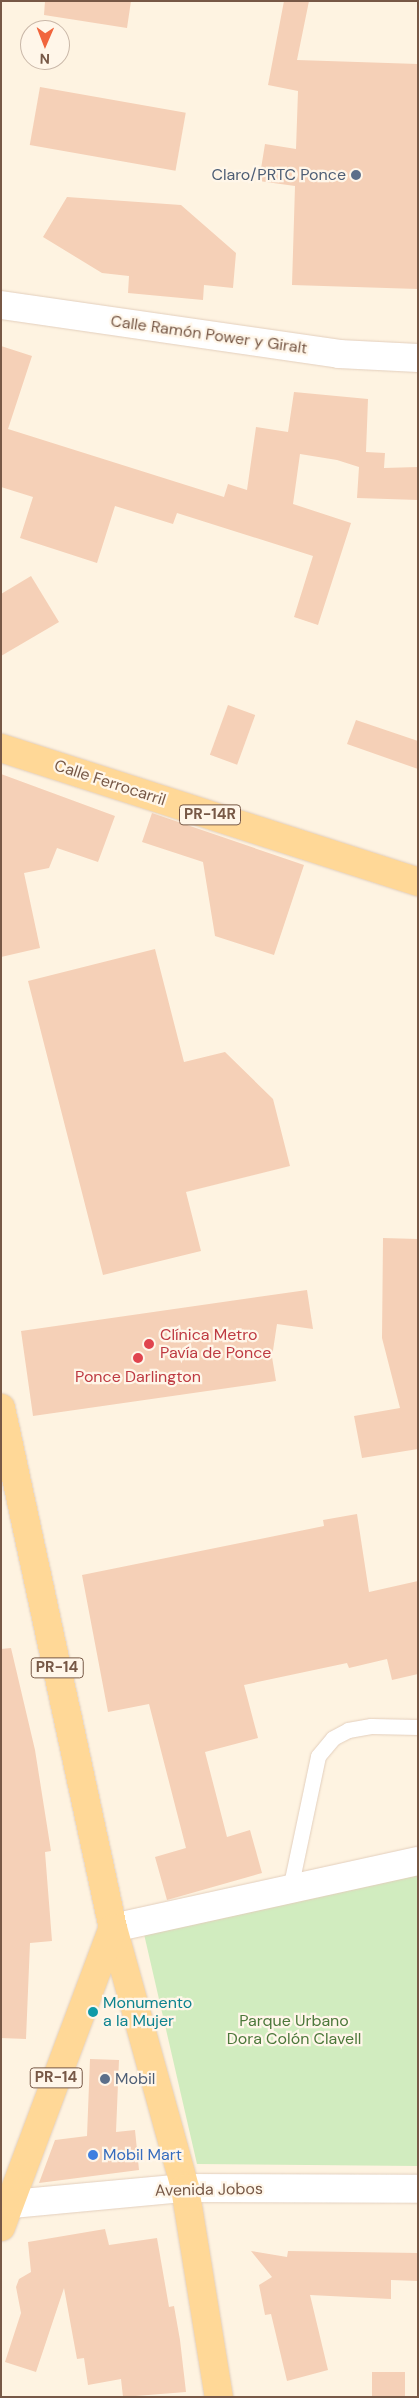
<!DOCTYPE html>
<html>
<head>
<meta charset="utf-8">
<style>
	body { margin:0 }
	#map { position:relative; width:419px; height:2398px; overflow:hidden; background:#fef3e1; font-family:"DM Sans",sans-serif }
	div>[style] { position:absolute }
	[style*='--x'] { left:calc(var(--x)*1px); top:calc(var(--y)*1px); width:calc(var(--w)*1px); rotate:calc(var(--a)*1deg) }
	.green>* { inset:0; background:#d1ecbf }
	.building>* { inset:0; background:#f5d0b7; transform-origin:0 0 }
	.roads { filter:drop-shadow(0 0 1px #e3cfbd) drop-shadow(0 0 1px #e3cfbd) }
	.lane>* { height:15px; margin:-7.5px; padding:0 7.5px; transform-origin:7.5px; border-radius:7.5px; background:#fff }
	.street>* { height:28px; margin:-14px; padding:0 14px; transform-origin:14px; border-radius:14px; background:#fff }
	.primary>* { height:28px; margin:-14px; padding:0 14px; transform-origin:14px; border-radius:14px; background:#ffd897 }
	.dots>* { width:14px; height:14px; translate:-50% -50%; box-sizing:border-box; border:2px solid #fff6e9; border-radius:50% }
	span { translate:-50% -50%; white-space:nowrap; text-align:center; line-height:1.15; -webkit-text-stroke:4.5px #fff6e9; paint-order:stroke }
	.shield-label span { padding:1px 4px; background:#fff6e9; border:1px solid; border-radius:4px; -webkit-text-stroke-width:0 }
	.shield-label { font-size:15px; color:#775846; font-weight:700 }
	.service-label { font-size:16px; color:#4e5e75 }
	.right { translate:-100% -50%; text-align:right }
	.left { translate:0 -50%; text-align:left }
	.street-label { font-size:16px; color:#775846 }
	.health-label { font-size:16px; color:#be3a42 }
	.culture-label { font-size:16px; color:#0d838f }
	.park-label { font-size:16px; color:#4c783b }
	.shop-label { font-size:16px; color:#366cbe }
	.frame { position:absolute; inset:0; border:2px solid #775846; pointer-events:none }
	.north { position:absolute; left:20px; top:20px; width:50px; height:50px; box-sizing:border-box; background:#fff6e9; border:1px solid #c9b7a8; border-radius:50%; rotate:181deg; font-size:14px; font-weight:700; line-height:20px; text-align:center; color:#775846 }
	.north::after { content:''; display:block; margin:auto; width:18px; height:22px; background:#f1653d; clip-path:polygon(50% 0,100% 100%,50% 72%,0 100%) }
</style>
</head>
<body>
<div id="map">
	<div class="green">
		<div style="clip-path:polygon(418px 1875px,418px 2166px,197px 2164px,144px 1934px)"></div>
	</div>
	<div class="building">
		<div style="clip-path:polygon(45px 1px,131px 1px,127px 28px,44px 15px)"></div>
		<div style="clip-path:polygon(284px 1px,309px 1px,297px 60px,418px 64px,418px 289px,292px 285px,295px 186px,259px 181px,265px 144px,296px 149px,298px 91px,268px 85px)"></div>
		<div style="left:40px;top:87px;width:148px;height:59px;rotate:10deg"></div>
		<div style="clip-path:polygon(67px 197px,181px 205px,236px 253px,233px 288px,204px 285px,203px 300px,128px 293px,129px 276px,102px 273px,43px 237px)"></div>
		<div style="clip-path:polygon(1px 346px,32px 356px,8px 429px,224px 497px,228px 484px,247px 490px,256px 427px,288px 432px,294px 392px,368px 399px,366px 452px,385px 453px,384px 468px,418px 467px,418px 500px,357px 498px,359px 467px,337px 460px,300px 454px,293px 504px,351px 523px,318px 625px,294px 617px,313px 556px,177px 513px,173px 524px,115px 506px,97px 563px,20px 538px,33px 497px,1px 487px)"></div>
		<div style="clip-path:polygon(31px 576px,59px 622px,1px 656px,1px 594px)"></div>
		<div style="left:228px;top:705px;width:29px;height:53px;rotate:20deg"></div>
		<div style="clip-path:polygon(356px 720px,418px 741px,418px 769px,347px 744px)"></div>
		<div style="clip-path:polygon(1px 774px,115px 816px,98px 862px,57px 848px,49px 868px,24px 873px,40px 948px,1px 957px)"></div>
		<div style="clip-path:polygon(152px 813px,304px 865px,274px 955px,215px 936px,203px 862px,142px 842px)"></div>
		<div style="clip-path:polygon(155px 949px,184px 1062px,225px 1052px,273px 1099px,290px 1166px,186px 1192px,201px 1251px,103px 1275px,28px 981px)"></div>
		<div style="clip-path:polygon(383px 1238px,418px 1239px,418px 1449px,362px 1458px,354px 1416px,400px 1408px,382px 1338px)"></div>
		<div style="clip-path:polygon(307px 1290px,313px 1329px,277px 1324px,272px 1357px,276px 1381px,33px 1416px,21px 1331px)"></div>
		<div style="clip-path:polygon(357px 1514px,369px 1592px,418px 1581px,418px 1674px,392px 1680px,387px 1659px,349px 1668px,347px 1663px,244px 1685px,258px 1738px,205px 1752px,227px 1837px,250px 1830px,262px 1873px,167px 1900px,155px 1857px,186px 1848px,149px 1704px,108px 1712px,82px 1575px,324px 1526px,323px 1520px)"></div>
		<div style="clip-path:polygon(11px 1648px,35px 1750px,51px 1851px,45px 1852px,52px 1941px,30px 1943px,26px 2039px,1px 2038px,1px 1649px)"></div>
		<div style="clip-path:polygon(90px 2059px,119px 2060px,116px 2132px,135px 2130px,139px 2170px,39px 2183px,55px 2140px,87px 2136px)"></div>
		<div style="clip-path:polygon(105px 2229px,109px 2245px,157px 2238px,169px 2307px,174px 2306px,180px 2340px,186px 2392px,123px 2397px,121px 2379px,88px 2385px,84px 2358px,77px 2359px,64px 2288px,36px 2372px,5px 2362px,21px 2313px,16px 2287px,19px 2279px,31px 2272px,28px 2242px)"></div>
		<div style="clip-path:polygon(251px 2251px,287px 2257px,288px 2251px,418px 2253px,418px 2281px,391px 2280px,391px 2299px,310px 2295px,328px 2370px,287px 2381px,271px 2314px,265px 2315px,259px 2285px,272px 2277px)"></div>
		<div style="left:372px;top:2372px;width:33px;height:25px"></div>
	</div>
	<div class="roads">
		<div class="lane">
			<div style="--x:290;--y:1889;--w:136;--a:-78.1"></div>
			<div style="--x:318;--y:1756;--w:23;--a:-50"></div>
			<div style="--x:333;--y:1738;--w:17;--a:-28"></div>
			<div style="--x:348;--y:1730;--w:23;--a:-10"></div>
			<div style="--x:371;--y:1726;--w:47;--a:1.2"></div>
		</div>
		<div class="street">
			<div style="--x:1;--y:305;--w:342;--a:8.2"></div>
			<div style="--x:339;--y:354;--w:79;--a:2.9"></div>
			<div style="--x:113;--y:1928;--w:312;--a:-12.4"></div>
			<div style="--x:1;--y:2205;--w:185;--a:-5.3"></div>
			<div style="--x:185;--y:2188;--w:233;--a:0.2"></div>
		</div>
		<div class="primary">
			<div style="--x:1;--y:748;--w:438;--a:17.8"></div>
			<div style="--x:1;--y:1408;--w:532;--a:77.85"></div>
			<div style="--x:113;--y:1928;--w:270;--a:74.5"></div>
			<div style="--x:185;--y:2188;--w:212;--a:80.8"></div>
			<div style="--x:1;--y:2227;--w:319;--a:-69.5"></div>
		</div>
	</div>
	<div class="dots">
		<div style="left:356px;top:175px;background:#5c6f8a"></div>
		<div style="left:149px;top:1344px;background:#e0444e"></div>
		<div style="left:138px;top:1358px;background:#e0444e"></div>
		<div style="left:93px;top:2012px;background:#0f9aa8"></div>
		<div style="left:105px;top:2079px;background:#5c6f8a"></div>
		<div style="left:93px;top:2155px;background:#3f7fe0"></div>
	</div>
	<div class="shield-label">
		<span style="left:210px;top:815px">PR-14R</span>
		<span style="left:57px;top:1668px">PR-14</span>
		<span style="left:56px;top:2078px">PR-14</span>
	</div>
	<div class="service-label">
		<span class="right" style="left:346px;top:175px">Claro/PRTC Ponce</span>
		<span class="left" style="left:115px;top:2079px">Mobil</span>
	</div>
	<div class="street-label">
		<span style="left:209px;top:335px;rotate:8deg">Calle Ramón Power y Giralt</span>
		<span style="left:110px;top:783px;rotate:18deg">Calle Ferrocarril</span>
		<span style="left:209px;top:2190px;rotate:-1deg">Avenida Jobos</span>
	</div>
	<div class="health-label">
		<span class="left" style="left:160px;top:1344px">Clínica Metro<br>Pavía de Ponce</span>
		<span style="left:138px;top:1377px">Ponce Darlington</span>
	</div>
	<div class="culture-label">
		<span class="left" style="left:103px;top:2012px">Monumento<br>a la Mujer</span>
	</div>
	<div class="park-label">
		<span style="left:294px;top:2030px">Parque Urbano<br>Dora Colón Clavell</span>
	</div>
	<div class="shop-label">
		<span class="left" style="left:103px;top:2155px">Mobil Mart</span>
	</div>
	<div class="frame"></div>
	<div class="north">N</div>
</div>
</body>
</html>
